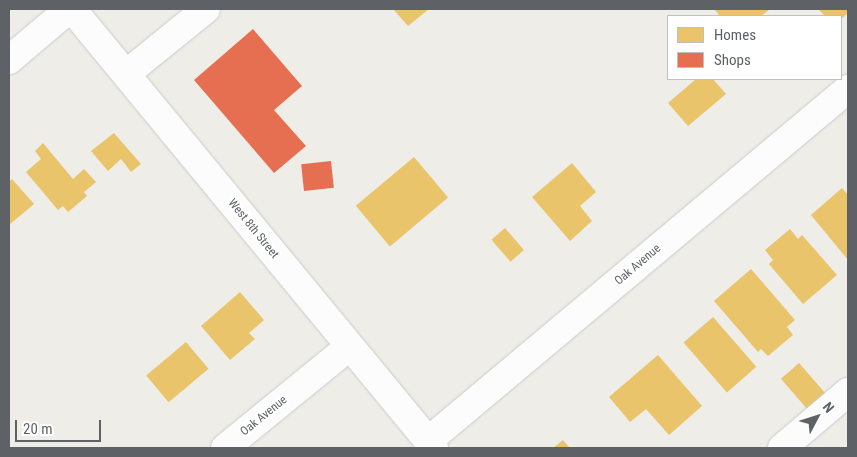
<!DOCTYPE html>
<html>
<head>
<meta charset="utf-8">
<style>
	body { margin:0 }
	#map { position:relative; width:857px; height:457px; overflow:hidden; background:#eeede8; font-family:"Roboto Condensed",sans-serif }
	div>[style] { position:absolute }
	[style*='--x'] { left:calc(var(--x)*1px); top:calc(var(--y)*1px); width:calc(var(--w)*1px); rotate:calc(var(--a)*1deg) }
	.homes>* { inset:0; background:#e9c46a; transform-origin:0 0 }
	.shops>* { inset:0; background:#e76f51; transform-origin:0 0 }
	.roads { filter:drop-shadow(0 0 1px #cacbca) drop-shadow(0 0 1px #cacbca) }
	.minor>* { height:28px; margin:-14px; padding:0 14px; transform-origin:14px; border-radius:14px; background:#fcfcfc }
	span { translate:-50% -50%; white-space:nowrap; text-align:center; line-height:1.15; -webkit-text-stroke:5px #fff; paint-order:stroke }
	.street-label { font-size:12px; color:#5e6166 }
	.frame { position:absolute; inset:0; border:10px solid #5e6166; pointer-events:none }
	.legend { position:absolute; left:667px; top:15px; width:175px; height:65px; box-sizing:border-box; background:#fff; border:1px solid #bfc0c2; margin:0; padding:6px 9px; list-style:none; font-size:15px; color:#5e6166 }
	.legend li { display:flex; align-items:center; gap:10px; height:25px }
	.legend b { width:25px; border:1px solid #bfc0c2 }
	.north { position:absolute; left:792px; top:392px; width:50px; height:50px; -webkit-text-stroke:4px #fff; paint-order:stroke; rotate:50deg; font-size:14px; font-weight:700; line-height:20px; text-align:center; color:#5e6166 }
	.north::after { content:''; display:block; margin:auto; width:18px; height:22px; background:#5e6166; clip-path:polygon(50% 0,100% 100%,50% 72%,0 100%) }
	.scale { position:absolute; left:15px; top:420px; width:86px; height:22px; box-sizing:border-box; border:2px solid #5e6166; border-top:0; padding-left:6px; font-size:15px; line-height:18px; white-space:nowrap; color:#5e6166; -webkit-text-stroke:4px #fff; paint-order:stroke }
</style>
</head>
<body>
<div id="map">
	<div class="homes">
		<div style="clip-path:polygon(393px 9px,429px 9px,408px 26px)"></div>
		<div style="clip-path:polygon(714px 9px,770px 9px,761px 16px,720px 16px)"></div>
		<div style="clip-path:polygon(818px 9px,848px 9px,848px 13px,841px 19px,841px 16px,825px 16px)"></div>
		<div style="clip-path:polygon(696px 79px,713px 79px,726px 94px,688px 126px,668px 103px)"></div>
		<div style="clip-path:polygon(114px 133px,141px 164px,131px 172px,121px 159px,108px 171px,91px 151px)"></div>
		<div style="clip-path:polygon(43px 143px,73px 179px,84px 169px,96px 182px,84px 192px,87px 196px,68px 212px,63px 206px,58px 210px,26px 172px,41px 159px,35px 151px)"></div>
		<div style="left:414px;top:157px;width:53px;height:76px;rotate:50deg"></div>
		<div style="clip-path:polygon(572px 163px,596px 192px,580px 206px,592px 221px,570px 241px,532px 197px)"></div>
		<div style="clip-path:polygon(12px 179px,34px 204px,9px 225px,9px 182px)"></div>
		<div style="clip-path:polygon(842px 188px,848px 195px,848px 260px,811px 215px)"></div>
		<div style="left:505px;top:228px;width:29px;height:18px;rotate:49deg"></div>
		<div style="clip-path:polygon(790px 229px,798px 239px,802px 235px,837px 275px,803px 304px,769px 264px,773px 260px,765px 250px)"></div>
		<div style="clip-path:polygon(751px 269px,795px 320px,787px 327px,793px 335px,768px 356px,761px 349px,758px 352px,714px 301px)"></div>
		<div style="clip-path:polygon(240px 292px,264px 320px,249px 333px,255px 339px,230px 360px,201px 326px)"></div>
		<div style="left:713px;top:317px;width:66px;height:39px;rotate:49deg"></div>
		<div style="left:186px;top:342px;width:35px;height:52px;rotate:50deg"></div>
		<div style="clip-path:polygon(658px 355px,702px 406px,669px 435px,646px 409px,630px 422px,609px 397px)"></div>
		<div style="left:799px;top:363px;width:40px;height:24px;rotate:49deg"></div>
		<div style="clip-path:polygon(563px 440px,570px 448px,553px 448px)"></div>
	</div>
	<div class="shops">
		<div style="clip-path:polygon(253px 29px,302px 86px,274px 110px,306px 146px,274px 173px,194px 80px)"></div>
		<div style="left:331px;top:161px;width:27px;height:30px;rotate:84deg"></div>
	</div>
	<div class="roads">
		<div class="minor">
			<div style="--x:72;--y:9;--w:569;--a:50.49"></div>
			<div style="--x:9;--y:60;--w:79;--a:-40.4"></div>
			<div style="--x:126;--y:74;--w:103;--a:-39.1"></div>
			<div style="--x:428;--y:441;--w:548;--a:-39.97"></div>
			<div style="--x:225;--y:448;--w:160;--a:-39.2"></div>
			<div style="--x:782;--y:448;--w:87;--a:-40.3"></div>
		</div>
	</div>
	<div class="street-label">
		<span style="left:253px;top:229px;rotate:51deg">West 8th Street</span>
		<span style="left:638px;top:265px;rotate:-40deg">Oak Avenue</span>
		<span style="left:264px;top:416px;rotate:-39deg">Oak Avenue</span>
	</div>
	<div class="frame"></div>
	<ul class="legend">
	<li><b style="height:14px;background:#e9c46a"></b>Homes</li>
	<li><b style="height:14px;background:#e76f51"></b>Shops</li>
	</ul>
	<div class="north">N</div>
	<div class="scale">20 m</div>
</div>
</body>
</html>
